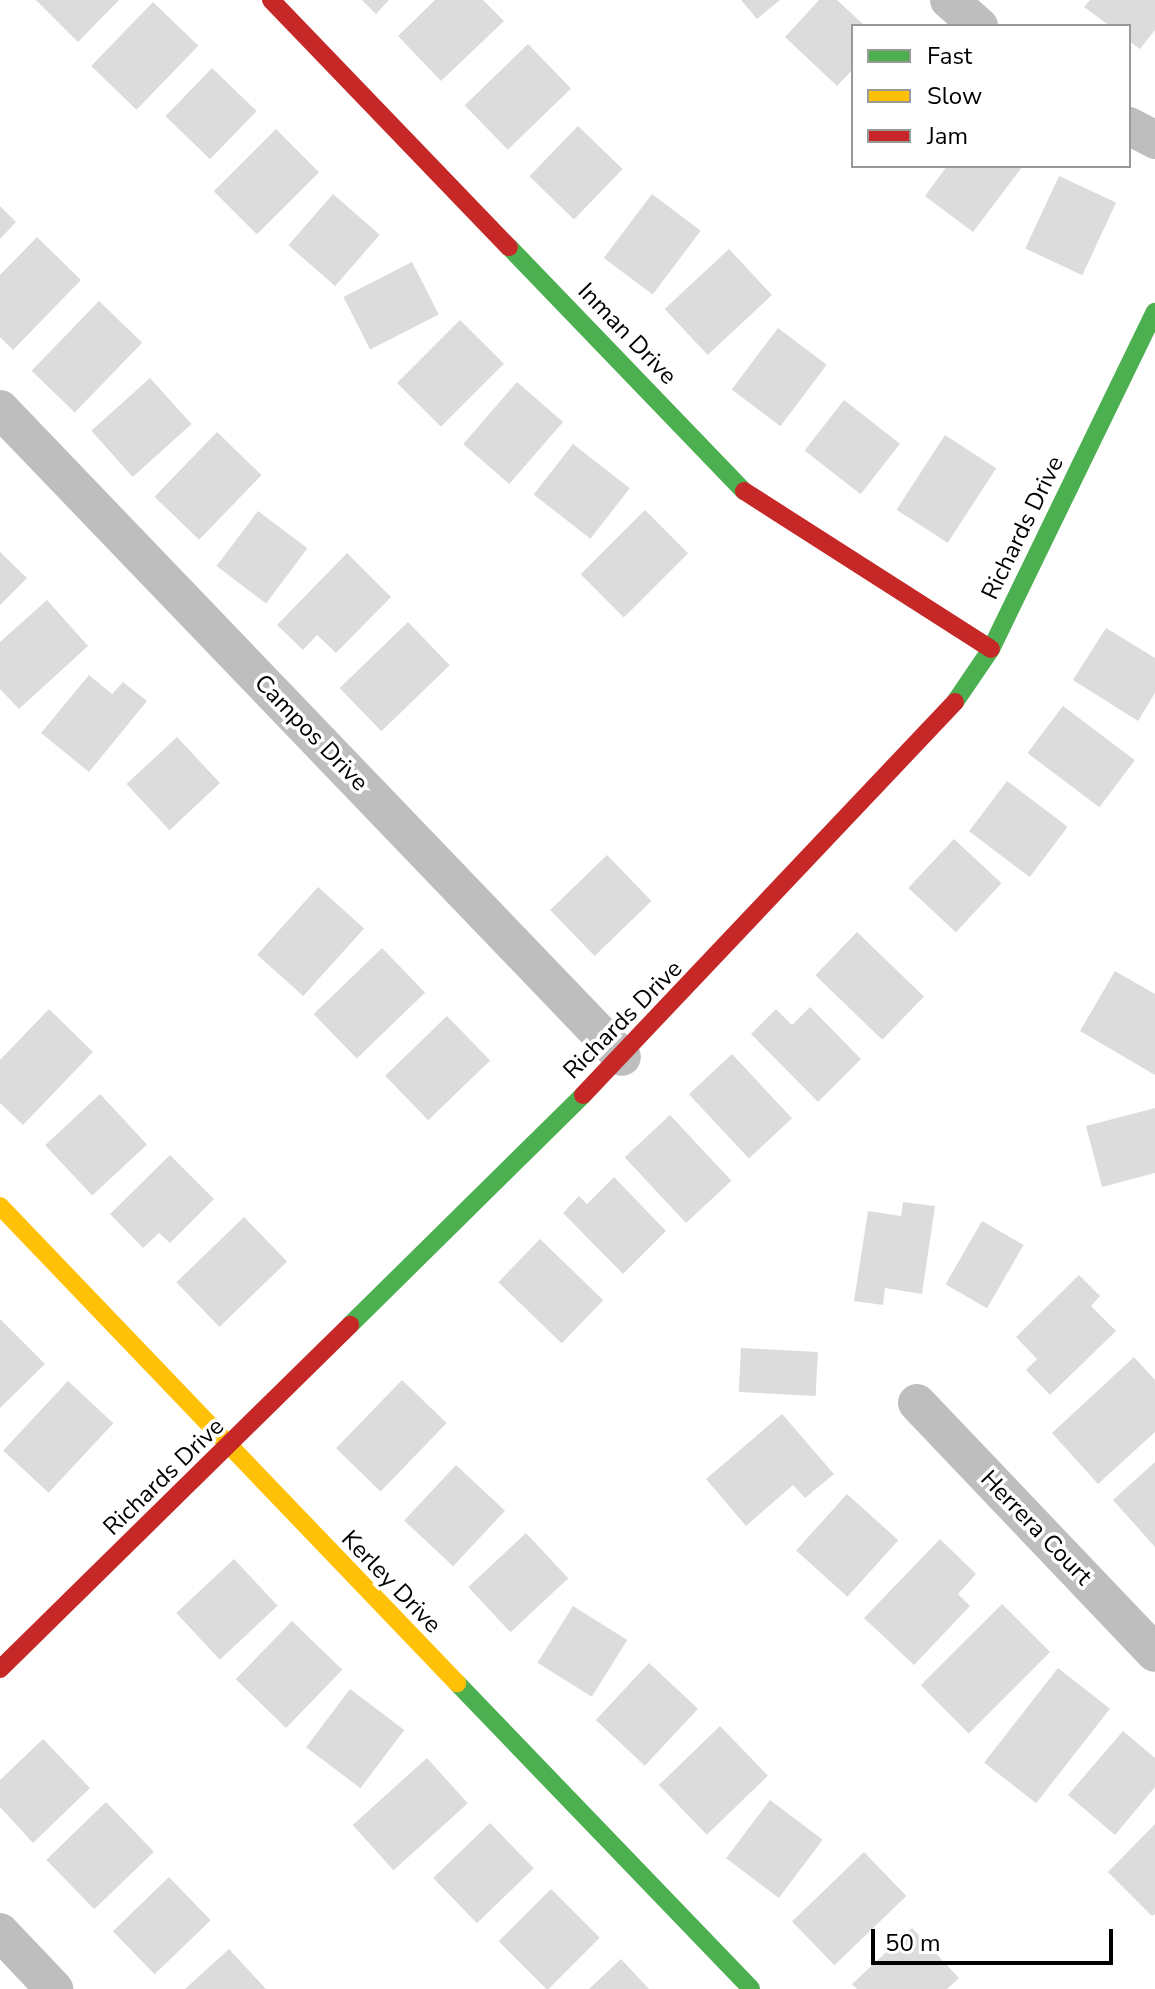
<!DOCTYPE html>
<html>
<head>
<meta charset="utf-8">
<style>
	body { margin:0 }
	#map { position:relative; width:1155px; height:1989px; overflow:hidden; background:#fff; font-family:"Nunito Sans",sans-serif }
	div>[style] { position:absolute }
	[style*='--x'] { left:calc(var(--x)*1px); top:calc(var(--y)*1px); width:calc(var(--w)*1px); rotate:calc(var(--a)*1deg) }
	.building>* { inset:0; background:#dcdcdc; transform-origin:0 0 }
	.street>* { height:38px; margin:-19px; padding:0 19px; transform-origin:19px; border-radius:19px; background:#bebebe }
	.fast>* { height:18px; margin:-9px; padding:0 9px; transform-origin:9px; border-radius:9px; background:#4caf50 }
	.slow>* { height:18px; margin:-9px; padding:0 9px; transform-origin:9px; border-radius:9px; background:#ffc107 }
	.jam>* { height:18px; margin:-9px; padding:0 9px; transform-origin:9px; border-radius:9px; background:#c62828 }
	span { translate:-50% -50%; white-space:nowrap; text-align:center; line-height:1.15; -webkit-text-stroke:7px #fff; paint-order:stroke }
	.street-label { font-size:24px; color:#000 }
	.legend { position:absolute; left:851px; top:24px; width:280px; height:144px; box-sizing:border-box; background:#fff; border:2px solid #999; margin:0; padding:10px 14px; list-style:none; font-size:24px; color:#000 }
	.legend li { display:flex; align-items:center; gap:16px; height:40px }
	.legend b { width:40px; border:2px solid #999 }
	.scale { position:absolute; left:871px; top:1929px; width:242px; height:36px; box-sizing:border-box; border:4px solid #000; border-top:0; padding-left:10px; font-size:24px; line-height:28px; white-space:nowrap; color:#000; -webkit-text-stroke:6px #fff; paint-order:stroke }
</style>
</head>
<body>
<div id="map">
	<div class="building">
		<div style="clip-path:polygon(36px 0,119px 0,78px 42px)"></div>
		<div style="clip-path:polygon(362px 0,389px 0,376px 14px)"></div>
		<div style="clip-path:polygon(435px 0,483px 0,504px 21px,441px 81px,398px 36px)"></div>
		<div style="clip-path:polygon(741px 0,780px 0,757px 19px)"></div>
		<div style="clip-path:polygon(819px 0,837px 0,865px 26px,853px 26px,853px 69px,837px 86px,785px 37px)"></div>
		<div style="clip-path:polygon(1090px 0,1155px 0,1155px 30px,1140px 49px,1129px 41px,1129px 26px,1110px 26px,1084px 7px)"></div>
		<div style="left:153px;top:2px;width:63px;height:89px;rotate:44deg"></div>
		<div style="left:528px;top:44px;width:62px;height:88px;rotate:46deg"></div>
		<div style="left:212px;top:68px;width:62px;height:67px;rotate:44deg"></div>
		<div style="left:578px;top:126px;width:62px;height:70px;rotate:44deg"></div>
		<div style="left:276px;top:129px;width:61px;height:88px;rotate:45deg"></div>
		<div style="clip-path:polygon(947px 166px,1023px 166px,973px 232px,925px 196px)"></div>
		<div style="left:1059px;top:176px;width:63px;height:80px;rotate:25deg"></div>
		<div style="left:333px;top:194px;width:62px;height:68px;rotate:41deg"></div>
		<div style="left:652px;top:194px;width:61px;height:80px;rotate:37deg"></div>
		<div style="clip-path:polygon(0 206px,16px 222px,0 239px)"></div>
		<div style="clip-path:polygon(37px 237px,81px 280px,13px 350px,0 337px,0 275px)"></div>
		<div style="left:729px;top:249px;width:63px;height:88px;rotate:47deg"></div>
		<div style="left:412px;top:262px;width:59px;height:77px;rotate:63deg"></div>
		<div style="left:99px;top:301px;width:60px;height:97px;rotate:44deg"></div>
		<div style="left:460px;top:320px;width:62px;height:89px;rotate:45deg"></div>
		<div style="left:778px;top:328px;width:61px;height:77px;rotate:37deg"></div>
		<div style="left:150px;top:378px;width:62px;height:79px;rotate:48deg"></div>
		<div style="left:517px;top:382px;width:61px;height:82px;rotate:41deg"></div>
		<div style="left:844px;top:400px;width:71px;height:64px;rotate:38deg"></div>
		<div style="left:217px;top:432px;width:62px;height:90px;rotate:44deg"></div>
		<div style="left:945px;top:435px;width:61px;height:89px;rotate:33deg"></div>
		<div style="left:573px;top:444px;width:72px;height:64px;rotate:38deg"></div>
		<div style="left:645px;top:510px;width:61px;height:91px;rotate:45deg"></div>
		<div style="left:258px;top:511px;width:62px;height:69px;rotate:37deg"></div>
		<div style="clip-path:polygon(0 552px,27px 578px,0 605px)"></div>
		<div style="clip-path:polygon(347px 553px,391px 597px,336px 653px,317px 635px,303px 650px,277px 625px)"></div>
		<div style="clip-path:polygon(47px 600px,88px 646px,19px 709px,0 689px,0 642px)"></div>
		<div style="left:408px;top:622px;width:60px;height:95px;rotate:46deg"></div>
		<div style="clip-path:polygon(1106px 628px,1155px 658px,1155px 693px,1138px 721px,1073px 680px)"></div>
		<div style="clip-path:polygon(89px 675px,112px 694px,123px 682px,147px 701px,89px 772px,41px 733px)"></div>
		<div style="left:1063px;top:706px;width:90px;height:59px;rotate:37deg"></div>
		<div style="left:177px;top:737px;width:63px;height:69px;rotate:47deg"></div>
		<div style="left:1007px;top:781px;width:76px;height:63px;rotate:37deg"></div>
		<div style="left:954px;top:839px;width:65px;height:67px;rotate:43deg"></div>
		<div style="left:607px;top:855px;width:64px;height:79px;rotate:46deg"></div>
		<div style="left:318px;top:887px;width:62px;height:91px;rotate:42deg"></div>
		<div style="left:857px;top:932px;width:93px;height:60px;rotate:44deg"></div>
		<div style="left:382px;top:948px;width:62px;height:95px;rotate:46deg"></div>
		<div style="clip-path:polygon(1115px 971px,1155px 994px,1155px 1075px,1080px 1031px)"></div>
		<div style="clip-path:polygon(810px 1007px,861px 1059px,818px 1102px,751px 1034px,776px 1009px,792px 1025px)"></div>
		<div style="clip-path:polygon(49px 1009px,93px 1052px,23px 1125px,0 1103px,0 1060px)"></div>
		<div style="left:447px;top:1016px;width:62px;height:86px;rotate:46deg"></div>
		<div style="left:732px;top:1054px;width:88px;height:59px;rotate:47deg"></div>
		<div style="left:100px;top:1094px;width:69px;height:75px;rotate:47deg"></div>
		<div style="clip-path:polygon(1155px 1108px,1155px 1173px,1102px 1187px,1086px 1126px)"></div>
		<div style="left:670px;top:1115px;width:90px;height:62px;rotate:47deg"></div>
		<div style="clip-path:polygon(170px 1155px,214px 1199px,170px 1243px,159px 1233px,143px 1248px,110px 1214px)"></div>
		<div style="clip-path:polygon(614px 1177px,666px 1231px,623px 1274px,563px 1213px,579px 1196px,587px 1204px)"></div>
		<div style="clip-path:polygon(903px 1202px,935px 1206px,922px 1294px,885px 1288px,883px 1305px,854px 1301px,868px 1211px,901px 1216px)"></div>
		<div style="left:244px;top:1217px;width:62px;height:94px;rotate:46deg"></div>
		<div style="left:982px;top:1221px;width:48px;height:73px;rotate:30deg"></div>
		<div style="left:540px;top:1239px;width:88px;height:60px;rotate:44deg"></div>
		<div style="clip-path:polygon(1079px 1275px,1100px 1296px,1091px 1306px,1116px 1331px,1050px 1395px,1026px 1370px,1037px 1359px,1016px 1337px)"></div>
		<div style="clip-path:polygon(0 1319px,45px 1364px,0 1408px)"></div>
		<div style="left:741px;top:1348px;width:77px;height:44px;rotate:3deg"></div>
		<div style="clip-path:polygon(1134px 1357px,1155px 1380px,1155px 1432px,1098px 1484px,1052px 1433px)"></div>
		<div style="left:402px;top:1380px;width:62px;height:95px;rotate:44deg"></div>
		<div style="left:68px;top:1381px;width:62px;height:95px;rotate:43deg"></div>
		<div style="clip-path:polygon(782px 1414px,834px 1474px,805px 1498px,793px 1485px,746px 1526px,706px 1479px)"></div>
		<div style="clip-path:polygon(1155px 1462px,1155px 1547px,1113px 1500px)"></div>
		<div style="left:456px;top:1465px;width:67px;height:76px;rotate:43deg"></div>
		<div style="left:847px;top:1494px;width:69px;height:76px;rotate:42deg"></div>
		<div style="left:526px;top:1533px;width:62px;height:79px;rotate:47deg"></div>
		<div style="clip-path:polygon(940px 1539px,976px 1574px,958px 1594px,970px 1606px,914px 1665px,864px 1618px)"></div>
		<div style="left:234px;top:1559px;width:64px;height:79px;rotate:47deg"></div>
		<div style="left:1002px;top:1604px;width:68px;height:115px;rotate:45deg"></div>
		<div style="left:573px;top:1606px;width:64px;height:67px;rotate:32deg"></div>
		<div style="left:292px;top:1621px;width:70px;height:81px;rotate:44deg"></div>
		<div style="left:649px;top:1663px;width:67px;height:78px;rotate:43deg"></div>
		<div style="left:1058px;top:1668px;width:66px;height:120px;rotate:38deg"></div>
		<div style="left:350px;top:1689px;width:68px;height:73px;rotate:37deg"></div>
		<div style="left:720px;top:1726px;width:69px;height:85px;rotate:46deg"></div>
		<div style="clip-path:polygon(1123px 1731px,1155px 1758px,1155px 1787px,1115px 1835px,1068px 1795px)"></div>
		<div style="clip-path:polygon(43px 1739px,90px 1788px,33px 1843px,0 1807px,0 1780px)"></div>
		<div style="left:427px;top:1758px;width:61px;height:100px;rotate:48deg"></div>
		<div style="left:770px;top:1800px;width:66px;height:73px;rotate:37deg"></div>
		<div style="left:106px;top:1802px;width:69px;height:83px;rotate:46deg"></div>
		<div style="left:490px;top:1823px;width:63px;height:79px;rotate:46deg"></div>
		<div style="clip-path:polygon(1155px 1824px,1155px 1914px,1152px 1916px,1108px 1872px)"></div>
		<div style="left:864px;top:1852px;width:61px;height:100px;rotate:46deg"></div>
		<div style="left:169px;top:1877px;width:60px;height:78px;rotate:46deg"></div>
		<div style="left:551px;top:1889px;width:69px;height:74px;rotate:45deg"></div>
		<div style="clip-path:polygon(912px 1928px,959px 1978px,947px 1989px,857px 1989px,852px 1984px)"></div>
		<div style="clip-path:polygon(229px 1949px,266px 1989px,185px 1989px)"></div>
		<div style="clip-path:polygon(621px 1959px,649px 1989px,589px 1989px)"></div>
	</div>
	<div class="street">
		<div style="--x:949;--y:0;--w:40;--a:41"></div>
		<div style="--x:1129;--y:126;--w:30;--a:28"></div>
		<div style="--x:0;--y:409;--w:898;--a:46.17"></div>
		<div style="--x:917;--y:1403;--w:345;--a:46.4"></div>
		<div style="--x:0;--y:1932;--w:79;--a:46.5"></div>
	</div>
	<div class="fast">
		<div style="--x:509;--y:247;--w:339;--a:46.1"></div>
		<div style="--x:955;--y:702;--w:64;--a:-55.8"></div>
		<div style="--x:991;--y:649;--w:375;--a:-64.1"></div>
		<div style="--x:350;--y:1325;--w:327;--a:-44.6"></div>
		<div style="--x:457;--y:1683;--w:424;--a:46.1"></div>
	</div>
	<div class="slow">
		<div style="--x:0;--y:1206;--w:661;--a:46.23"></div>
	</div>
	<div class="jam">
		<div style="--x:271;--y:0;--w:343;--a:46.1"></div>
		<div style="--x:744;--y:491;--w:293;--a:32.6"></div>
		<div style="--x:583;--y:1095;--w:541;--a:-46.57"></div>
		<div style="--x:0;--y:1669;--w:491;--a:-44.5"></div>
	</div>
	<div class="street-label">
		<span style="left:627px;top:334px;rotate:46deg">Inman Drive</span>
		<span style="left:1023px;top:528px;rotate:-64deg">Richards Drive</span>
		<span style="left:311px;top:733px;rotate:46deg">Campos Drive</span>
		<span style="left:623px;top:1020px;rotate:-45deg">Richards Drive</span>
		<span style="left:164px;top:1477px;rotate:-44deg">Richards Drive</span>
		<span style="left:1036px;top:1528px;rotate:46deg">Herrera Court</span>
		<span style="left:391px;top:1582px;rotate:46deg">Kerley Drive</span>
	</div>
	<ul class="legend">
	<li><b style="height:10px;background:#4caf50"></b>Fast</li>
	<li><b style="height:10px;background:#ffc107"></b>Slow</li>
	<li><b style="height:10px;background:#c62828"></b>Jam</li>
	</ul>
	<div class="scale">50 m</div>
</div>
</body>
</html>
